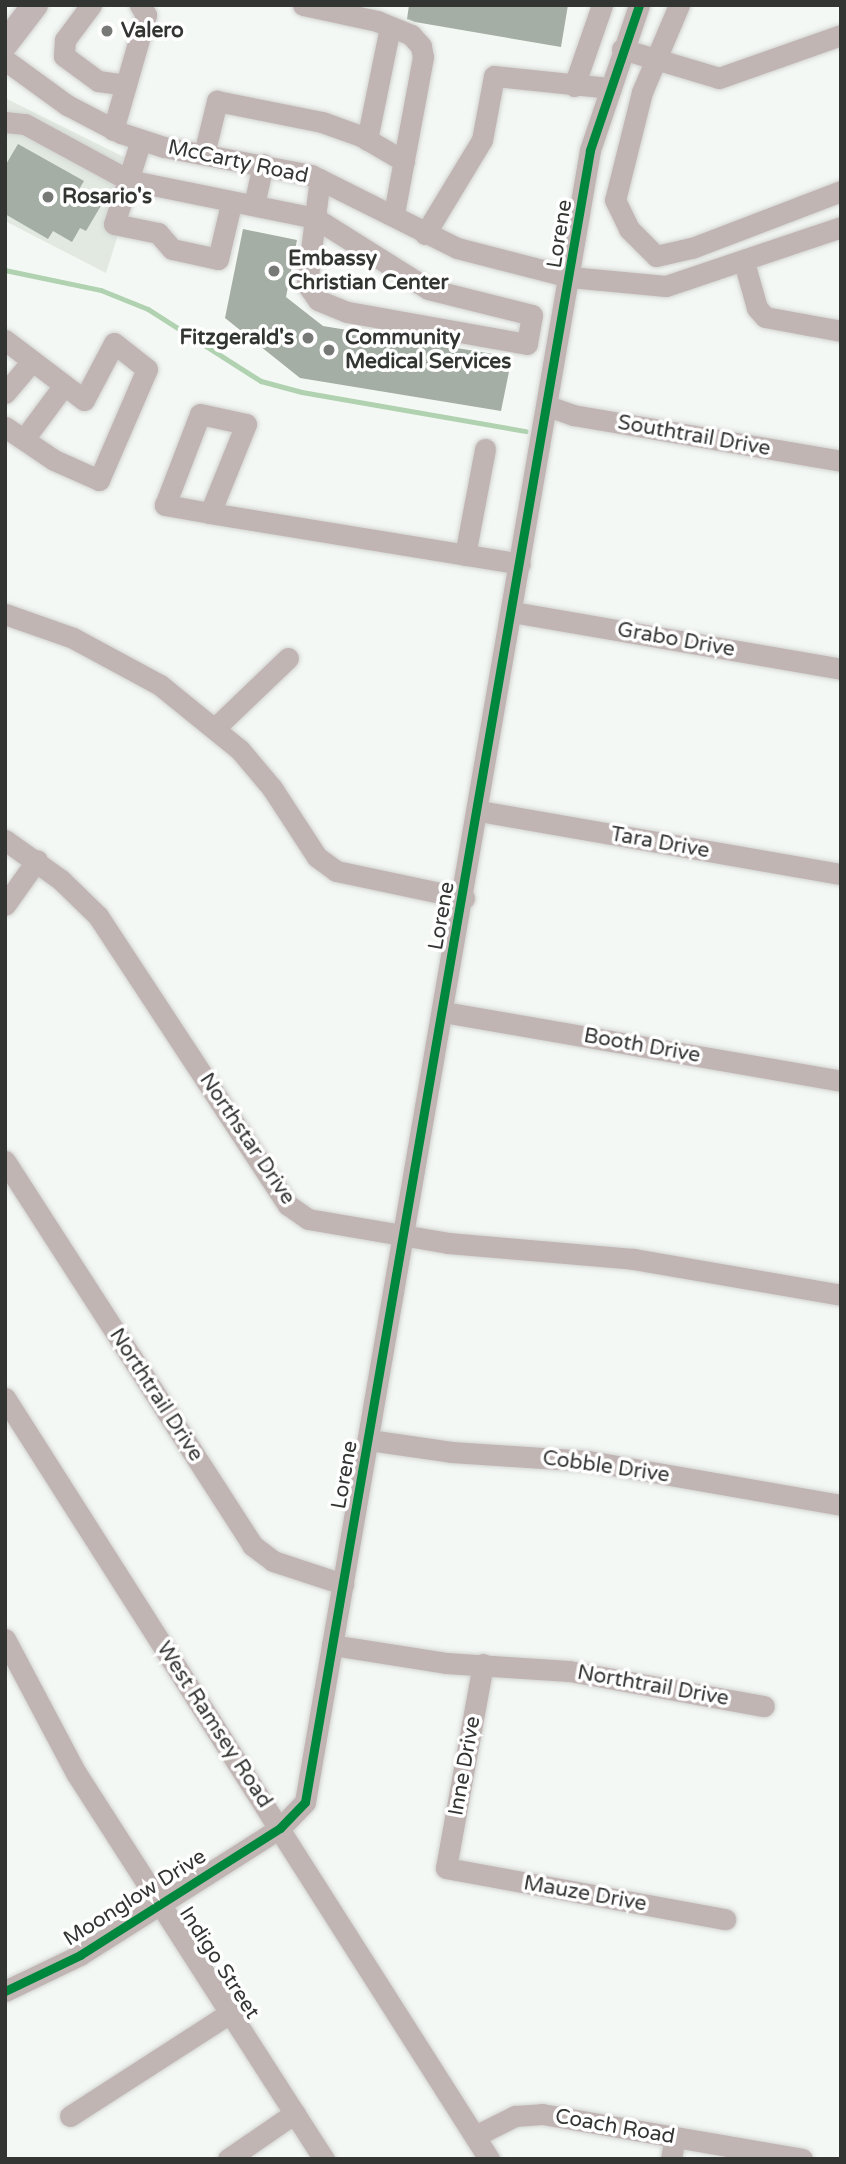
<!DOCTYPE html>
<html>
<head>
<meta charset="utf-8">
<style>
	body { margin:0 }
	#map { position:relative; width:846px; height:2164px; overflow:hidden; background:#f4f8f4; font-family:"Varela Round",sans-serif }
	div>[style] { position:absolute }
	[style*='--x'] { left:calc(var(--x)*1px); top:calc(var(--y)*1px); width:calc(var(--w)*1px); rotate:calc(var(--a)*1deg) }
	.built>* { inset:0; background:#e1e9e1 }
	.stream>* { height:4.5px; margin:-2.25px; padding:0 2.25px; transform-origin:2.25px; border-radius:2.25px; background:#b0d2b0 }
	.building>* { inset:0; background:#a4aea4 }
	.roads { filter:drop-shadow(0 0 2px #d2d4d2) drop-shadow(0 0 2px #d2d4d2) }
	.minor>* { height:21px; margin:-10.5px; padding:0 10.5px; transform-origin:10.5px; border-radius:10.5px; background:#c1b5b4 }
	.major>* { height:26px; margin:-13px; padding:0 13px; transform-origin:13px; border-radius:13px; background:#c1b6b5 }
	.cycleway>* { height:9px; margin:-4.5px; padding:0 4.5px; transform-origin:4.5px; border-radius:4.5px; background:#00873e }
	.dots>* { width:19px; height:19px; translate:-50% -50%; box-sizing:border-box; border:4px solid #fff; border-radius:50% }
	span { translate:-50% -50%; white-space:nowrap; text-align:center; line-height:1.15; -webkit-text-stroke:7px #fff; paint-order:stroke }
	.poi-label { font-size:21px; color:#333533; font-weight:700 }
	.left { translate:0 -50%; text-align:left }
	.right { translate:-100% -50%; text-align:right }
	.street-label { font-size:21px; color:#333533 }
	.frame { position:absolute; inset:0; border:7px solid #333533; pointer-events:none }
</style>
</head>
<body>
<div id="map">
	<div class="built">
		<div style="clip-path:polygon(5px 98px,140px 165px,106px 273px,5px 221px)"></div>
	</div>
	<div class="stream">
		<div style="--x:5;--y:270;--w:98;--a:11.8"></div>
		<div style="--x:101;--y:290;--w:51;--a:22"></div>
		<div style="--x:148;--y:309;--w:134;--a:32.5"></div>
		<div style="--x:261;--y:381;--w:42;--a:15"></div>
		<div style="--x:302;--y:392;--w:227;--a:9.9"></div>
	</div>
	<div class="building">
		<div style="clip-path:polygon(409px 5px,568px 5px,561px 47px,415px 22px,407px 19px)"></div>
		<div style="clip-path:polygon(18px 144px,84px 181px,78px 191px,102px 204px,86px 231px,80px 228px,72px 242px,53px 231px,48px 239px,5px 214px,5px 166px)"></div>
		<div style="clip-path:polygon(243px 229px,297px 240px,286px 297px,323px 326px,512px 357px,501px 411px,300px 378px,225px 318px)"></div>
	</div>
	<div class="roads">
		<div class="minor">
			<div style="--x:91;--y:5;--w:44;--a:126.6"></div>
			<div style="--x:65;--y:40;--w:16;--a:94"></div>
			<div style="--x:64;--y:56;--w:42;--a:36.3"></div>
			<div style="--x:98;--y:81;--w:28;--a:8"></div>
			<div style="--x:303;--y:5;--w:76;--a:12.2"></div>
			<div style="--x:377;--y:21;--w:37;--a:22"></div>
			<div style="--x:411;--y:35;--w:15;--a:48"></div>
			<div style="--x:421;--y:46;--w:11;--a:80"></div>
			<div style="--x:423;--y:57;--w:160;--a:100.5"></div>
			<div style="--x:679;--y:5;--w:95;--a:113"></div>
			<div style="--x:642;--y:92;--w:111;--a:104"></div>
			<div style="--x:615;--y:200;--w:32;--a:64"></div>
			<div style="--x:629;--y:229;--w:38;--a:45"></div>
			<div style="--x:656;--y:256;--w:37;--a:-13"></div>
			<div style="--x:692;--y:248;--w:160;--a:-20.9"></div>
			<div style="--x:622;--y:49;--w:101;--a:16.6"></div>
			<div style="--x:719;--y:78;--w:129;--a:-19.4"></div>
			<div style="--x:5;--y:60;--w:77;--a:36"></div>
			<div style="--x:67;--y:105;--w:61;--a:27.4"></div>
			<div style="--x:121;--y:133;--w:45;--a:18"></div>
			<div style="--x:164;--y:147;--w:150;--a:10.8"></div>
			<div style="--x:311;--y:175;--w:163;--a:26.6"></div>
			<div style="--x:457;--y:248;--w:117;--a:14.4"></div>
			<div style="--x:570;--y:277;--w:96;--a:5.4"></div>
			<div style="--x:666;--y:286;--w:185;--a:-18.6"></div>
			<div style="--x:574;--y:86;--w:86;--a:-70.9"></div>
			<div style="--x:5;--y:122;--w:20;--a:6"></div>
			<div style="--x:25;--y:124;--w:117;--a:28.5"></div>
			<div style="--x:128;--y:180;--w:191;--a:11.5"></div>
			<div style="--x:315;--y:218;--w:133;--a:32.1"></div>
			<div style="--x:428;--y:289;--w:107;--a:14"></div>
			<div style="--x:532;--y:315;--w:29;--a:100"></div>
			<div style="--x:527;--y:344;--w:183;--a:-169.9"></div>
			<div style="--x:347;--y:312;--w:31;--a:-158"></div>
			<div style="--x:318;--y:300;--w:19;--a:-125"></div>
			<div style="--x:307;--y:284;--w:66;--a:-83.1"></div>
			<div style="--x:315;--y:218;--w:39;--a:-83"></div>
			<div style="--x:113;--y:130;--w:120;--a:-74"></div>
			<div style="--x:146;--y:15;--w:12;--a:-121"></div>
			<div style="--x:141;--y:140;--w:88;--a:107.8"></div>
			<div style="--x:114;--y:224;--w:45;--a:11.6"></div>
			<div style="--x:158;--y:233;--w:21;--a:49"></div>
			<div style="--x:172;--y:249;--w:47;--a:12.3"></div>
			<div style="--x:218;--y:259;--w:57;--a:-76.7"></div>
			<div style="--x:367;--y:140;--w:115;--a:-78.5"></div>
			<div style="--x:204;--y:154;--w:55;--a:-76.2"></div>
			<div style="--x:217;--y:101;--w:107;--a:11.3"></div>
			<div style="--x:322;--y:122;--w:41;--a:19.7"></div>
			<div style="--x:361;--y:136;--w:50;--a:30.2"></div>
			<div style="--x:254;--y:205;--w:42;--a:-77.6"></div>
			<div style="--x:425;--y:234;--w:110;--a:-58.8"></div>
			<div style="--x:482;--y:140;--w:65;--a:-79.4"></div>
			<div style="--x:494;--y:76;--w:117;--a:5.9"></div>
			<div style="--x:744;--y:262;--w:48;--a:74.2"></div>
			<div style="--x:757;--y:308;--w:12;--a:48"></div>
			<div style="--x:765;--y:317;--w:77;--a:10.4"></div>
			<div style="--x:5;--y:340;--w:99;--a:37.2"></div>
			<div style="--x:84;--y:400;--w:64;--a:-62.2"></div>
			<div style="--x:114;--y:343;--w:42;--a:38.2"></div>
			<div style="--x:147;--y:369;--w:121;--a:113.4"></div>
			<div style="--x:99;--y:480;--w:49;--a:-156"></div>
			<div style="--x:54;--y:460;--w:59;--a:-146"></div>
			<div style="--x:5;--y:393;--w:42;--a:-49.8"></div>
			<div style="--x:548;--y:406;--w:27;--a:20"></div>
			<div style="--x:573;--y:415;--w:272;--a:9.7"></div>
			<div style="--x:24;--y:439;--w:67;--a:-53.5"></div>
			<div style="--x:210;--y:513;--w:46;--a:-169.9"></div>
			<div style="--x:165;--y:505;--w:97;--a:-69"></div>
			<div style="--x:200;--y:414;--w:47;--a:12.3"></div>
			<div style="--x:246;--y:424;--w:96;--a:112"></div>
			<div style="--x:210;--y:513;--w:314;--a:9.3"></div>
			<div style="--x:465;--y:555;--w:108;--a:-79.3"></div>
			<div style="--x:512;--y:612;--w:334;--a:9.8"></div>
			<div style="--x:5;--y:614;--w:72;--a:19.4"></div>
			<div style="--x:73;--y:638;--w:99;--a:28.4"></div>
			<div style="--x:160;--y:685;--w:103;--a:39.1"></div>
			<div style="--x:240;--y:750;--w:50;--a:49.9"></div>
			<div style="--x:272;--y:788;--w:82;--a:56.9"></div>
			<div style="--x:317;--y:857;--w:24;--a:36"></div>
			<div style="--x:336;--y:871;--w:131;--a:11.9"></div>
			<div style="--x:215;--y:728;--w:101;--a:-43.8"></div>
			<div style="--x:479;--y:811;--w:367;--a:9.9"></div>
			<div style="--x:5;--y:840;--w:69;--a:35.5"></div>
			<div style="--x:61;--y:880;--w:52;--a:44.2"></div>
			<div style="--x:98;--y:916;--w:346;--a:56.7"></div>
			<div style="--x:288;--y:1205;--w:24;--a:35"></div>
			<div style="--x:308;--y:1219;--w:142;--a:9.7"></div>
			<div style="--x:448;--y:1243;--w:186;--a:4.9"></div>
			<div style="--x:633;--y:1259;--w:211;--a:9.8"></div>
			<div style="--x:5;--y:905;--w:55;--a:-54.6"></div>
			<div style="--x:443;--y:1012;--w:404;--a:9.8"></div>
			<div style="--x:5;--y:1161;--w:457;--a:57.2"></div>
			<div style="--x:252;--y:1545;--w:26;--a:37"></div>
			<div style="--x:273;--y:1561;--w:74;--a:18.2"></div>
			<div style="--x:5;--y:1398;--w:902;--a:57.54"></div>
			<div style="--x:369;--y:1440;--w:83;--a:8.3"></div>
			<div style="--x:451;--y:1452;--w:138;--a:3.7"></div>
			<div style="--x:589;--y:1461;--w:256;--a:9.9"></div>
			<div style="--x:5;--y:1639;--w:152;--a:62.1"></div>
			<div style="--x:76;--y:1773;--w:459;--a:57.3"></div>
			<div style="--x:332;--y:1645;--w:115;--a:9"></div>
			<div style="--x:446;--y:1663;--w:123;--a:3.7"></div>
			<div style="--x:569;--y:1671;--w:198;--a:10.2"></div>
			<div style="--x:483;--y:1664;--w:207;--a:100.3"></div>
			<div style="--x:446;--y:1868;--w:284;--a:10.4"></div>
			<div style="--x:5;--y:1991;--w:83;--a:-25.6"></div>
			<div style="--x:80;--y:1955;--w:237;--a:-32.4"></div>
			<div style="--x:280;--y:1828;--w:36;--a:-46"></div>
			<div style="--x:305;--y:1802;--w:1676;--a:-80.21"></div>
			<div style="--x:590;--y:150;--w:153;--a:-71.3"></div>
			<div style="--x:70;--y:2116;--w:190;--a:-32.8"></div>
			<div style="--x:475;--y:2136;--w:45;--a:-26.6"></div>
			<div style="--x:515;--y:2116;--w:27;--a:-4"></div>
			<div style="--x:542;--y:2114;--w:264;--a:9.8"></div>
			<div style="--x:228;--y:2159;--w:81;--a:-34.5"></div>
			<div style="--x:671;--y:2159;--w:22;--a:-80"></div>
		</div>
		<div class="major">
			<div style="--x:5;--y:44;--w:49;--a:-52.4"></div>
		</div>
	</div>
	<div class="cycleway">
		<div style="--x:5;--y:1991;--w:83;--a:-25.6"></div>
		<div style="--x:80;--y:1955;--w:237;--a:-32.4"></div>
		<div style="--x:280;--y:1828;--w:36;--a:-46"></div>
		<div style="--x:305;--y:1802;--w:1676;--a:-80.21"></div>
		<div style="--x:590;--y:150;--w:153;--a:-71.3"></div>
	</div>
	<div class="dots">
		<div style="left:107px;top:31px;background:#777977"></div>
		<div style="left:48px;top:197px;background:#777977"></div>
		<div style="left:274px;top:271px;background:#777977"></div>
		<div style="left:308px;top:338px;background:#777977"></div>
		<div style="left:329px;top:350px;background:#777977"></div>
	</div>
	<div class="poi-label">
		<span class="left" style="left:121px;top:31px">Valero</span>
		<span class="left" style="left:62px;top:197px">Rosario's</span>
		<span class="left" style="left:288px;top:271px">Embassy<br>Christian Center</span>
		<span class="right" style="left:294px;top:338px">Fitzgerald's</span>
		<span class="left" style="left:345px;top:350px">Community<br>Medical Services</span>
	</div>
	<div class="street-label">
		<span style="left:238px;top:162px;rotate:12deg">McCarty Road</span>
		<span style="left:560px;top:234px;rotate:-81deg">Lorene</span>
		<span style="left:694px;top:436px;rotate:10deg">Southtrail Drive</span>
		<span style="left:676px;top:640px;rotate:10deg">Grabo Drive</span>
		<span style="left:660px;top:843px;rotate:10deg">Tara Drive</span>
		<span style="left:442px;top:916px;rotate:-80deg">Lorene</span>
		<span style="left:642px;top:1046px;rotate:10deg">Booth Drive</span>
		<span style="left:247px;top:1139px;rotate:56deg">Northstar Drive</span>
		<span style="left:156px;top:1395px;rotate:57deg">Northtrail Drive</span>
		<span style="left:606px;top:1467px;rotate:8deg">Cobble Drive</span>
		<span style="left:345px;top:1475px;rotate:-80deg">Lorene</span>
		<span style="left:653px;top:1686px;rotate:10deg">Northtrail Drive</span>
		<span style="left:214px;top:1725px;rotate:57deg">West Ramsey Road</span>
		<span style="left:465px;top:1766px;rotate:-80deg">Inne Drive</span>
		<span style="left:585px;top:1894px;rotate:10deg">Mauze Drive</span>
		<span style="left:135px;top:1898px;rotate:-32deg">Moonglow Drive</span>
		<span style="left:219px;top:1963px;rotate:57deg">Indigo Street</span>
		<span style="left:615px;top:2127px;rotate:10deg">Coach Road</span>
	</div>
	<div class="frame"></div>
</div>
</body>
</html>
